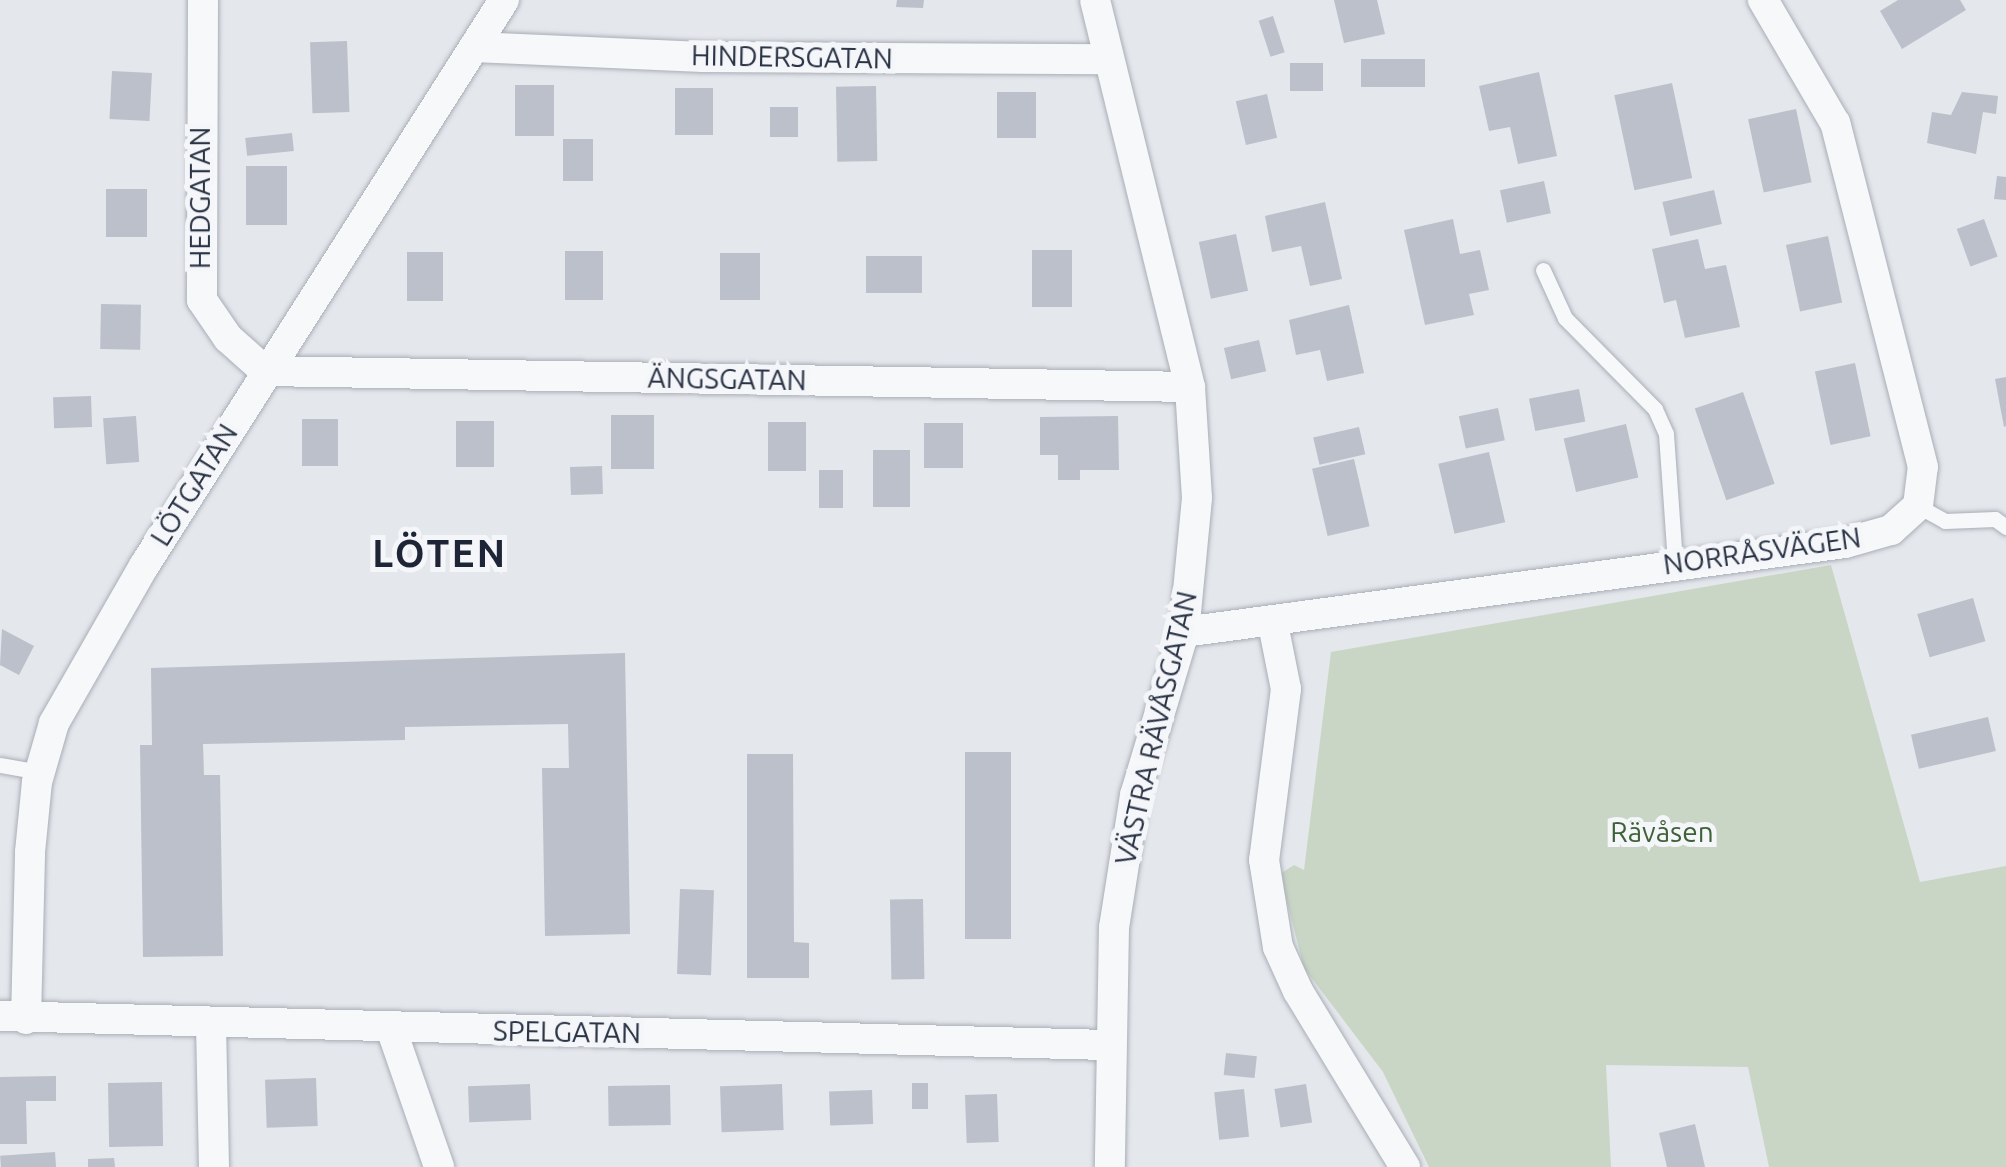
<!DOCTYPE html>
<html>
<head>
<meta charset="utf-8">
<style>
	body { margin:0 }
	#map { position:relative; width:2006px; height:1167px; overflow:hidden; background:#e4e7ec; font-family:Ubuntu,sans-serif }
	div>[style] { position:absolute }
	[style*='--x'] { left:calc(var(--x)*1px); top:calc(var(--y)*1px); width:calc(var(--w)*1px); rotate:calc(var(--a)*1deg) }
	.green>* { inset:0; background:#c9d6c5 }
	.building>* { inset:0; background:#bbc0ca; transform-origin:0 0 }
	.roads { filter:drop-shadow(0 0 2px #a9aeb7) drop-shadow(0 0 2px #a9aeb7) }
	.lane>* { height:15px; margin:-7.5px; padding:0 7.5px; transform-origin:7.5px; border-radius:7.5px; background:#f7f8fa }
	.street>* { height:30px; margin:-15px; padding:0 15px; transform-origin:15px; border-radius:15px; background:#f7f8fa }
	span { translate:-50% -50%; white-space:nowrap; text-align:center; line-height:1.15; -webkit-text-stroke:10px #f4f6f9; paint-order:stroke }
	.street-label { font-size:28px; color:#2b3445 }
	.park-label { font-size:28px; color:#3f6138 }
	.district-label { font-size:38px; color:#1d2536; font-weight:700; letter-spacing:2.5px }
</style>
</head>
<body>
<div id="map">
	<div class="green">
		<div style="clip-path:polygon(1831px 565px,1920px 882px,2006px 866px,2006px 1167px,1769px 1167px,1748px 1067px,1606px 1065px,1611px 1167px,1429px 1167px,1383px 1072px,1304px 968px,1280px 874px,1294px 865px,1304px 870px,1331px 652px)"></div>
	</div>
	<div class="building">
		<div style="clip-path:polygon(897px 0,924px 0,923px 8px,896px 7px)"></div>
		<div style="clip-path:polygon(1334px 0,1377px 0,1385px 34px,1344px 43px)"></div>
		<div style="clip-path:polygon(1898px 0,1960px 0,1966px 10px,1902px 49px,1880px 11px)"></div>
		<div style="left:1273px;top:16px;width:38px;height:15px;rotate:72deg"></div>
		<div style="left:347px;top:41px;width:71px;height:37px;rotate:88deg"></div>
		<div style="left:1361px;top:59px;width:64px;height:28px"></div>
		<div style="left:1290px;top:63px;width:33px;height:28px"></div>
		<div style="left:112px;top:71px;width:40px;height:48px;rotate:3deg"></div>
		<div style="clip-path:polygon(1539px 72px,1557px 156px,1518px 164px,1510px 127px,1489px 131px,1479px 86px)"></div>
		<div style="left:1672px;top:83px;width:97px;height:59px;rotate:78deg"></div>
		<div style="left:554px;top:85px;width:51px;height:39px;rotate:90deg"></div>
		<div style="left:876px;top:86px;width:75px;height:40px;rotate:89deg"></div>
		<div style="left:675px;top:88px;width:38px;height:47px"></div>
		<div style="left:997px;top:92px;width:39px;height:46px"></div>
		<div style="clip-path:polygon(1962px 92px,1998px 96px,1996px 114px,1983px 112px,1976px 154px,1927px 143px,1932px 112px,1951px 115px)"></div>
		<div style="left:1267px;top:94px;width:45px;height:32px;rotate:77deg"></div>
		<div style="left:770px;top:107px;width:28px;height:30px"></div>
		<div style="left:1796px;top:109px;width:75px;height:49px;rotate:78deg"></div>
		<div style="left:292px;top:133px;width:18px;height:47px;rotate:84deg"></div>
		<div style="left:593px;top:139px;width:42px;height:30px;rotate:90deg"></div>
		<div style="left:246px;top:166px;width:41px;height:59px"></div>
		<div style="clip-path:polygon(1997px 176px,2006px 177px,2006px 200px,1994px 199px)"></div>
		<div style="left:1544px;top:181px;width:33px;height:45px;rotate:78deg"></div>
		<div style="left:147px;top:189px;width:48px;height:41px;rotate:90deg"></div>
		<div style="left:1714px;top:190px;width:35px;height:53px;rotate:77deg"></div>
		<div style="clip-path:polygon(1325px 202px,1342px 279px,1310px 286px,1301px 246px,1272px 252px,1265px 216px)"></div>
		<div style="clip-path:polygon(1453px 219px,1460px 254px,1480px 250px,1489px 290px,1469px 294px,1474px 315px,1425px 325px,1404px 230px)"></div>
		<div style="left:1984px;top:219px;width:40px;height:29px;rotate:70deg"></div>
		<div style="left:1236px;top:234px;width:58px;height:38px;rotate:78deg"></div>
		<div style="left:1828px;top:236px;width:68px;height:43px;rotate:78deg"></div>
		<div style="clip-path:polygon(1698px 239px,1705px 269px,1726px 265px,1740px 327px,1685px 338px,1676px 300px,1664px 303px,1652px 249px)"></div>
		<div style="left:1072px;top:250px;width:57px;height:40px;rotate:90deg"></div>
		<div style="left:565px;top:251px;width:38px;height:49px"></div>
		<div style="left:407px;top:252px;width:36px;height:49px"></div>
		<div style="left:720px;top:253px;width:40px;height:47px"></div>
		<div style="left:922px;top:256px;width:37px;height:56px;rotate:90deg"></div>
		<div style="left:101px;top:304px;width:40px;height:45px;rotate:1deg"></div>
		<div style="clip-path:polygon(1349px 305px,1364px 373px,1327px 381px,1320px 350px,1296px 355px,1289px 320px)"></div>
		<div style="left:1259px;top:340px;width:32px;height:36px;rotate:77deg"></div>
		<div style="left:1855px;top:363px;width:75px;height:41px;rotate:78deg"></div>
		<div style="clip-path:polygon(2006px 377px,2006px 426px,2004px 427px,1995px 379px)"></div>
		<div style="left:1579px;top:389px;width:33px;height:51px;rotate:79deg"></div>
		<div style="left:1743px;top:392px;width:97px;height:51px;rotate:71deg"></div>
		<div style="left:91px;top:396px;width:31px;height:38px;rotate:88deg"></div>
		<div style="left:1498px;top:408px;width:33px;height:40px;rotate:78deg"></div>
		<div style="left:654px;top:415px;width:54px;height:43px;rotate:90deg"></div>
		<div style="left:136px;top:416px;width:46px;height:33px;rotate:86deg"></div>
		<div style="clip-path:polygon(1118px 416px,1119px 470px,1080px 470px,1080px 480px,1058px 480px,1058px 455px,1040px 455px,1040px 417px)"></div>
		<div style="left:302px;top:419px;width:36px;height:47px"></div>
		<div style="left:456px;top:421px;width:38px;height:46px"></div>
		<div style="left:768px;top:422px;width:38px;height:49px"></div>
		<div style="left:924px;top:423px;width:39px;height:45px"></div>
		<div style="left:1626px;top:424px;width:55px;height:64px;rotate:77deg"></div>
		<div style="left:1359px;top:427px;width:28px;height:47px;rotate:77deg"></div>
		<div style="left:873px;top:450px;width:37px;height:57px"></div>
		<div style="left:1489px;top:452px;width:72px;height:52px;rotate:77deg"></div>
		<div style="left:1354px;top:459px;width:69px;height:43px;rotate:77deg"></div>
		<div style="left:602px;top:466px;width:28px;height:32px;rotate:88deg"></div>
		<div style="left:819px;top:470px;width:24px;height:38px"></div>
		<div style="left:1973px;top:598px;width:45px;height:58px;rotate:74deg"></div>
		<div style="clip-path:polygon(2px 629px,34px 646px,19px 675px,0 665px)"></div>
		<div style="clip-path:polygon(625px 653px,630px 934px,545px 936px,542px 768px,569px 768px,568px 724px,405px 727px,405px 740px,203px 744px,204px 775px,220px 775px,223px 956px,143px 957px,140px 745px,152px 745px,151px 668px)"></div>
		<div style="left:1988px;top:717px;width:35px;height:79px;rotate:77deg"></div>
		<div style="left:965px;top:752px;width:46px;height:187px"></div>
		<div style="clip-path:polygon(747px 754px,793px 754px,794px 942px,809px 943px,809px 978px,747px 978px)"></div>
		<div style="left:680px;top:889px;width:34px;height:85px;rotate:2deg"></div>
		<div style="left:923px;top:899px;width:80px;height:33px;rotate:89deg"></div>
		<div style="left:1226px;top:1053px;width:31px;height:22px;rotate:6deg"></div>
		<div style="clip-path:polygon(56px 1076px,56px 1101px,26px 1101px,27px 1144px,0 1144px,0 1077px)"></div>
		<div style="left:316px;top:1078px;width:48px;height:51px;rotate:88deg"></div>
		<div style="left:162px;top:1082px;width:64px;height:54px;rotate:89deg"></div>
		<div style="left:912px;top:1083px;width:16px;height:26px"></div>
		<div style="left:530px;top:1084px;width:36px;height:62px;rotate:88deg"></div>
		<div style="left:782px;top:1084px;width:46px;height:62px;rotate:88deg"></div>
		<div style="left:1306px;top:1084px;width:39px;height:32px;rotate:81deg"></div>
		<div style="left:670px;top:1085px;width:40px;height:62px;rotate:89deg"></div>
		<div style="left:1244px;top:1089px;width:48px;height:30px;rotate:84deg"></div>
		<div style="left:872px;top:1090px;width:34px;height:43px;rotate:88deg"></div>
		<div style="left:997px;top:1094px;width:48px;height:32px;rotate:88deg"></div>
		<div style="clip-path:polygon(1695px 1124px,1705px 1167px,1667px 1167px,1659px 1133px)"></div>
		<div style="left:55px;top:1152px;width:15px;height:55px;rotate:86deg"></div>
		<div style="clip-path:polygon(114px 1158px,115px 1167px,88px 1167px,88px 1159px)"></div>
	</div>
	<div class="roads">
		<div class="lane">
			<div style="--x:1543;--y:270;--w:53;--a:65.4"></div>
			<div style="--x:1565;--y:318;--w:128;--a:45.3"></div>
			<div style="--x:1655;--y:409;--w:27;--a:66"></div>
			<div style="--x:1666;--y:434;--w:129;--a:86"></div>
			<div style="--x:1918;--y:506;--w:31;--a:29"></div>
			<div style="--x:1945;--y:521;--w:50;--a:-2.3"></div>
			<div style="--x:1995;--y:519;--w:14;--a:36"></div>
			<div style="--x:0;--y:765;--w:41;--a:9.9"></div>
		</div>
		<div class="street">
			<div style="--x:203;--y:0;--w:300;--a:90.2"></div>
			<div style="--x:202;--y:300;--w:46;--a:55.6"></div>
			<div style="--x:228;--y:338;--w:50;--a:41.7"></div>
			<div style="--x:265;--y:371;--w:925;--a:0.99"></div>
			<div style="--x:1095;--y:0;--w:398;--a:76.2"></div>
			<div style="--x:1190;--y:387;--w:111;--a:86.4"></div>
			<div style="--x:1197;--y:498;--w:135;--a:95.5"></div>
			<div style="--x:1184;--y:632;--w:170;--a:106.7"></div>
			<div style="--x:1135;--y:795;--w:134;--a:99"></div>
			<div style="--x:1114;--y:927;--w:240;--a:91"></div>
			<div style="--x:474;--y:47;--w:229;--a:2.5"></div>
			<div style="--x:703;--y:57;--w:406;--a:0.3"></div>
			<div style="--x:1273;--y:624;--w:66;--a:78.7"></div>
			<div style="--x:1286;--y:689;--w:172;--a:97.3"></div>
			<div style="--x:1264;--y:860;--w:88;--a:80.9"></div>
			<div style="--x:1278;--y:947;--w:48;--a:65.6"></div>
			<div style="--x:1298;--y:991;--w:206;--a:58.7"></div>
			<div style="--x:1184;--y:632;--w:667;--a:-7.67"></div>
			<div style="--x:1845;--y:543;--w:48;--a:-15.8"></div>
			<div style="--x:1891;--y:530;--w:36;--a:-42"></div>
			<div style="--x:1918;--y:506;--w:39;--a:-83"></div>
			<div style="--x:1923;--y:467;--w:355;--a:-104.3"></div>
			<div style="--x:1835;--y:123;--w:143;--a:-120.3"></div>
			<div style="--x:0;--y:1016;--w:1108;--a:1.5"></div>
			<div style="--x:26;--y:1019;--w:167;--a:-88.6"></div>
			<div style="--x:30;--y:852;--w:70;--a:-84.3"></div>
			<div style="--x:37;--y:782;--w:61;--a:-73.9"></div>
			<div style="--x:54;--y:723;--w:181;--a:-60.2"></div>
			<div style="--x:144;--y:566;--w:671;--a:-57.54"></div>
			<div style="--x:211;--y:1024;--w:143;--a:88.8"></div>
			<div style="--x:391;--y:1028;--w:147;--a:70.9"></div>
		</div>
	</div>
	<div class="street-label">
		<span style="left:792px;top:57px;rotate:1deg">HINDERSGATAN</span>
		<span style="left:200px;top:198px;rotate:-90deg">HEDGATAN</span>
		<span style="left:727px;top:379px;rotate:1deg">ÄNGSGATAN</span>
		<span style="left:194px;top:485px;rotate:-58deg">LÖTGATAN</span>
		<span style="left:1762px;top:551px;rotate:-8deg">NORRÅSVÄGEN</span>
		<span style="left:1156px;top:728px;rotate:-77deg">VÄSTRA RÄVÅSGATAN</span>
		<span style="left:567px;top:1032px;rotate:1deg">SPELGATAN</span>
	</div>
	<div class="park-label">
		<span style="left:1662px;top:832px">Rävåsen</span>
	</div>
	<div class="district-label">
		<span style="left:440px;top:554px">LÖTEN</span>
	</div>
</div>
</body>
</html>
